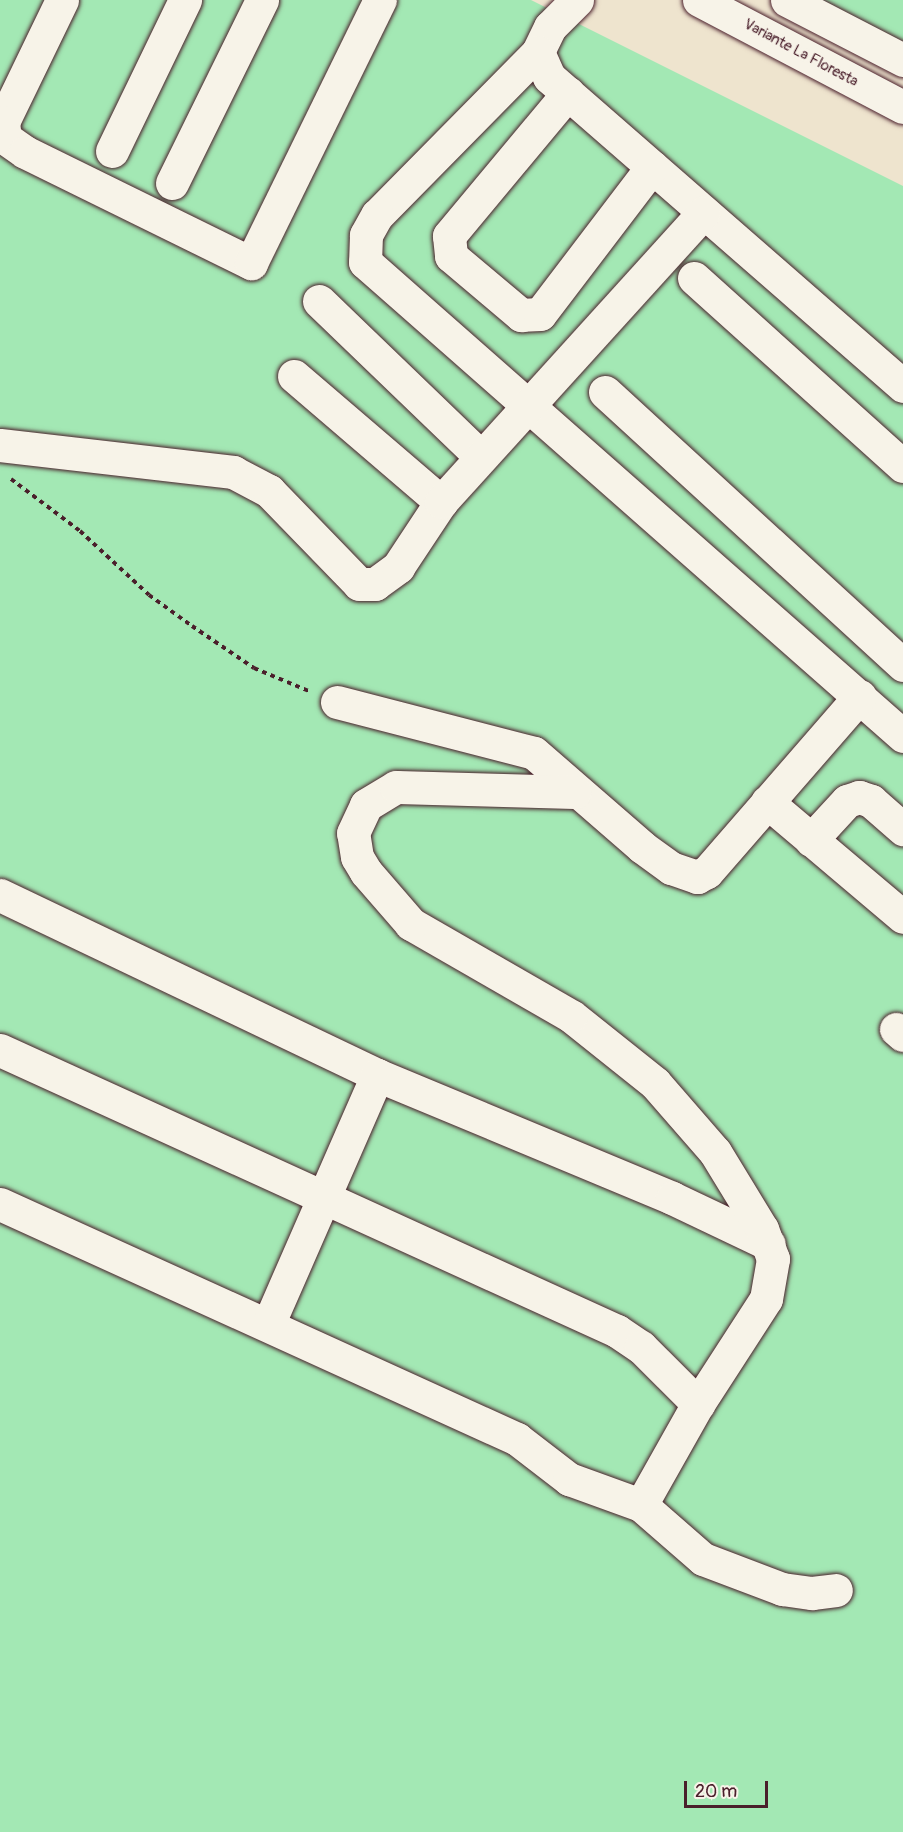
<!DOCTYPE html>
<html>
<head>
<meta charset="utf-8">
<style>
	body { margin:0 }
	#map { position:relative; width:903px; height:1832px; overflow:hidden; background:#eee4ce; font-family:Pangolin,sans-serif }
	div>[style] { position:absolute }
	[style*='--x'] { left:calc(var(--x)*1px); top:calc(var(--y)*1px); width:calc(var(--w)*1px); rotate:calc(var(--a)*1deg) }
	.green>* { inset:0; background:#a3e8b4 }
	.path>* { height:4px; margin-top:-2px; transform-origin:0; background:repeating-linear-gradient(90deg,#4a1f2b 0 4.5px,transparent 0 9px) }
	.roads { filter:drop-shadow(0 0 2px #4a1f2b) drop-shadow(0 0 2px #4a1f2b) }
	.minor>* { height:33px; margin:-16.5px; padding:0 16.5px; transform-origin:16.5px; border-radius:16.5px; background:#f7f3e8 }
	.major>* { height:33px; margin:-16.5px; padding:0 16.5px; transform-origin:16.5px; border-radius:16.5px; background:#f7f3e8 }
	span { translate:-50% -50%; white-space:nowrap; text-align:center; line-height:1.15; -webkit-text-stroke:4.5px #f7f3e8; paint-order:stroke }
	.street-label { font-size:15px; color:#4a1f2b }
	.scale { position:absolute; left:684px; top:1781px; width:84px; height:27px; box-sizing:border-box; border:3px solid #4a1f2b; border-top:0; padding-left:8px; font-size:18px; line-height:21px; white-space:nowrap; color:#4a1f2b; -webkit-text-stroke:4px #f7f3e8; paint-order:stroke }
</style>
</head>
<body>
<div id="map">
	<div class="green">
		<div style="clip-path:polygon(0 0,531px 0,903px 186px,903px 1832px,0 1832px)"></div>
		<div style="clip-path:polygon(814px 0,903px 0,903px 47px)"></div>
	</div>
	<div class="path">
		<div style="--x:11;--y:479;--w:86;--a:37"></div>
		<div style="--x:80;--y:531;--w:94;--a:42.8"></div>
		<div style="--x:149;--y:595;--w:53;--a:35.8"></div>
		<div style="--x:192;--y:626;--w:75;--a:34.1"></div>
		<div style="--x:254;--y:668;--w:62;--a:22.8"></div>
	</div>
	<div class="roads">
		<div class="minor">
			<div style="--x:62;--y:0;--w:136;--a:115.8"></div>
			<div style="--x:3;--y:122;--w:16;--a:83"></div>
			<div style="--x:5;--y:138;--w:24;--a:35"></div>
			<div style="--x:25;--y:152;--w:252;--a:26.2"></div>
			<div style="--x:251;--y:263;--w:293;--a:-63.9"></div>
			<div style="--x:577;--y:0;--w:38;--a:135"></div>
			<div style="--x:550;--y:27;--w:28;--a:116"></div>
			<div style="--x:538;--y:52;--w:229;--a:134.6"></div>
			<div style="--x:377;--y:215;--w:23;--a:119"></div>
			<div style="--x:366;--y:235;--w:27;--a:92"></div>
			<div style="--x:365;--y:262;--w:717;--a:41.38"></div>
			<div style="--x:538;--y:52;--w:27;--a:66"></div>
			<div style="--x:549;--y:77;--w:470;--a:41.1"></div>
			<div style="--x:568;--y:93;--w:186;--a:129.8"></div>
			<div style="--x:449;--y:236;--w:20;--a:84"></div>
			<div style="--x:451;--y:256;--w:92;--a:40.1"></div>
			<div style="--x:521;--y:315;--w:19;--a:-3"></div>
			<div style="--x:540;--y:314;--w:185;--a:-52.7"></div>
			<div style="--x:112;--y:151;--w:168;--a:-64.2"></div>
			<div style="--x:172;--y:183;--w:204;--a:-63.8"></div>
			<div style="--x:694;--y:278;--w:281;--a:42"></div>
			<div style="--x:319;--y:301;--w:225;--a:43.9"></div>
			<div style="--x:294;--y:376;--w:194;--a:40.6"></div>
			<div style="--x:605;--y:392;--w:404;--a:42.5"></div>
			<div style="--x:0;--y:445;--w:235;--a:6.6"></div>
			<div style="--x:233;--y:472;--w:41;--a:27.8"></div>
			<div style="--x:269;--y:491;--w:129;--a:45.9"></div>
			<div style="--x:359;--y:584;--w:16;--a:0"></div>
			<div style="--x:375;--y:584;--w:29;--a:-36"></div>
			<div style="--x:398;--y:567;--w:78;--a:-56.5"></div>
			<div style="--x:441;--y:502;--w:391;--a:-47.8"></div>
			<div style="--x:337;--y:702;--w:203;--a:14.5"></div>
			<div style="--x:534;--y:753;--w:143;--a:41"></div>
			<div style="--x:642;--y:847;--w:36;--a:36"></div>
			<div style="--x:671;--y:868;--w:28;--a:19"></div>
			<div style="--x:697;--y:877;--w:11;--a:-27"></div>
			<div style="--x:707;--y:872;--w:233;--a:-49"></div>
			<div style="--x:767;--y:802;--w:178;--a:40.2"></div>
			<div style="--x:811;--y:840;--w:53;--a:-47.3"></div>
			<div style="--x:847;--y:801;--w:13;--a:-18"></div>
			<div style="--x:859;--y:797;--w:13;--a:18"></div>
			<div style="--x:871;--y:801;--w:43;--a:41.2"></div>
			<div style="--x:0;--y:895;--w:418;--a:25.5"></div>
			<div style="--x:377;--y:1075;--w:320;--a:22.6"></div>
			<div style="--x:672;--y:1198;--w:107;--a:25.4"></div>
			<div style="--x:896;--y:1029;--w:9;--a:41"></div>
			<div style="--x:0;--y:1050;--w:678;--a:24.49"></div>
			<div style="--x:617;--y:1331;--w:29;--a:34"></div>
			<div style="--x:641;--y:1347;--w:81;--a:45"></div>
			<div style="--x:0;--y:1204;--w:568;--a:24.44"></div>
			<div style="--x:517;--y:1439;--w:66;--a:37.6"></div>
			<div style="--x:569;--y:1479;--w:77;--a:19.9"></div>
			<div style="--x:641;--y:1505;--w:116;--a:-60.6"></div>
			<div style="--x:698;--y:1404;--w:125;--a:-57.1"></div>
			<div style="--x:766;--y:1299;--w:41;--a:-80.1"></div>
			<div style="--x:773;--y:1259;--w:32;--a:-110"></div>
			<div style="--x:762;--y:1229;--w:90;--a:-121.4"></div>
			<div style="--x:715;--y:1152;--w:91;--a:-131"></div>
			<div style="--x:655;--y:1083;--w:107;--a:-141.4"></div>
			<div style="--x:571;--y:1016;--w:185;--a:-150.1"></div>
			<div style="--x:411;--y:924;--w:69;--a:-130.9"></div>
			<div style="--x:366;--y:872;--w:17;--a:-121"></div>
			<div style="--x:357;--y:857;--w:24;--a:-99"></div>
			<div style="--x:353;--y:833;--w:31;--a:-65"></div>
			<div style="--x:366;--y:805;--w:35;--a:-31"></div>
			<div style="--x:396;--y:787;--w:179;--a:1.6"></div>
			<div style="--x:268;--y:1325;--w:273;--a:-66.4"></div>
			<div style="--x:641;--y:1505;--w:82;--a:41.1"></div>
			<div style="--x:703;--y:1559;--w:85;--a:20.8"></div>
			<div style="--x:782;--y:1589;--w:30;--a:8"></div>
			<div style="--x:812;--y:1593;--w:24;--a:-7"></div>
		</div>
		<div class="major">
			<div style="--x:699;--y:0;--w:230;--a:27.7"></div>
			<div style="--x:787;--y:0;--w:131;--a:27.3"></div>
		</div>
	</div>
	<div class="street-label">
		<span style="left:801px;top:53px;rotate:28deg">Variante La Floresta</span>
	</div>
	<div class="scale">20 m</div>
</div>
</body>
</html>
